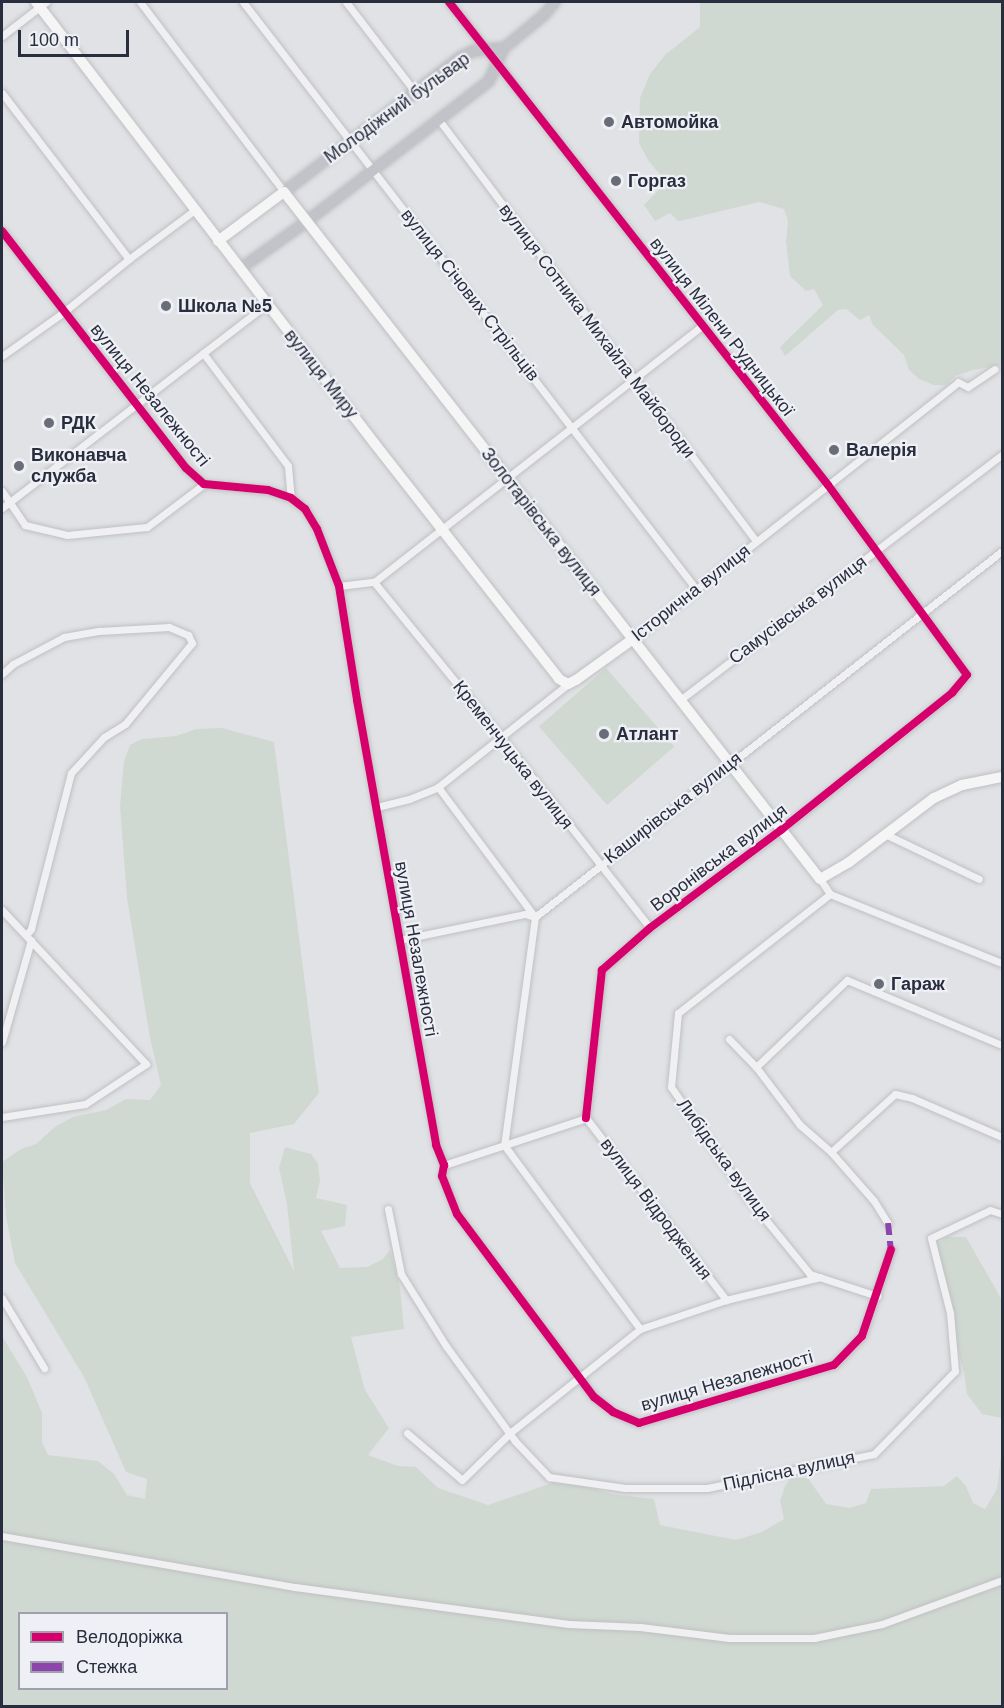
<!DOCTYPE html>
<html>
<head>
<meta charset="utf-8">
<style>
	body { margin:0 }
	#map { position:relative; width:1004px; height:1708px; overflow:hidden; background:#e1e2e5; font-family:Helvetica,sans-serif }
	div>[style] { position:absolute }
	[style*='--x'] { left:calc(var(--x)*1px); top:calc(var(--y)*1px); width:calc(var(--w)*1px); rotate:calc(var(--a)*1deg) }
	.green>* { inset:0; background:#d0d9d1; transform-origin:0 0 }
	.roads { filter:drop-shadow(0 0 2px #bfc0c3) drop-shadow(0 0 2px #bfc0c3) }
	.street>* { height:7px; margin:-3.5px; padding:0 3.5px; transform-origin:3.5px; border-radius:3.5px; background:#f0f0f2 }
	.secondary>* { height:10px; margin:-5px; padding:0 5px; transform-origin:5px; border-radius:5px; background:#c2c3c8 }
	.primary>* { height:10px; margin:-5px; padding:0 5px; transform-origin:5px; border-radius:5px; background:#f5f5f6 }
	.quiet>* { height:6px; margin-top:-3px; transform-origin:0; background:repeating-linear-gradient(90deg,#8e44ad 0 12px,transparent 0 18px) }
	.cycleway>* { height:8px; margin:-4px; padding:0 4px; transform-origin:4px; border-radius:4px; background:#d6006c }
	.dots>* { width:16px; height:16px; translate:-50% -50%; box-sizing:border-box; border:3px solid #eef0f5; border-radius:50% }
	span { translate:-50% -50%; white-space:nowrap; text-align:center; line-height:1.15; -webkit-text-stroke:4.5px #eef0f5; paint-order:stroke }
	.street-label { font-size:18px; color:#292e3e }
	.poi-label { font-size:18px; color:#292e3e; font-weight:700 }
	.left { translate:0 -50%; text-align:left }
	.frame { position:absolute; inset:0; border:3px solid #292e3e; pointer-events:none }
	.legend { position:absolute; left:18px; top:1612px; width:210px; height:78px; box-sizing:border-box; background:#eef0f5; border:2px solid #9fa2ac; margin:0; padding:8px 10px; list-style:none; font-size:18px; color:#292e3e }
	.legend li { display:flex; align-items:center; gap:12px; height:30px }
	.legend b { width:30px; border:2px solid #9fa2ac }
	.scale { position:absolute; left:18px; top:30px; width:111px; height:27px; box-sizing:border-box; border:3px solid #292e3e; border-top:0; padding-left:8px; font-size:18px; line-height:21px; white-space:nowrap; color:#292e3e; -webkit-text-stroke:4px #eef0f5; paint-order:stroke }
</style>
</head>
<body>
<div id="map">
	<div class="green">
		<div style="clip-path:polygon(700px 2px,1002px 2px,1002px 365px,973px 370px,955px 376px,946px 385px,934px 385px,919px 379px,909px 370px,904px 355px,873px 325px,869px 315px,860px 320px,846px 309px,838px 310px,785px 356px,780px 347px,823px 305px,814px 289px,806px 291px,790px 276px,786px 241px,788px 221px,784px 209px,759px 202px,684px 220px,678px 221px,670px 213px,655px 221px,644px 205px,666px 182px,648px 160px,639px 143px,640px 98px,650px 74px,665px 55px,700px 27px)"></div>
		<div style="left:606px;top:668px;width:104px;height:89px;rotate:49deg"></div>
		<div style="clip-path:polygon(evenodd,222px 728px,274px 742px,319px 1093px,294px 1124px,250px 1133px,250px 1183px,294px 1271px,287px 1204px,279px 1168px,285px 1147px,311px 1154px,318px 1164px,320px 1181px,316px 1198px,347px 1205px,345px 1226px,321px 1231px,340px 1268px,367px 1267px,383px 1259px,390px 1250px,400px 1287px,404px 1329px,351px 1337px,365px 1390px,389px 1428px,368px 1455px,398px 1466px,416px 1467px,438px 1488px,488px 1505px,552px 1483px,582px 1486px,612px 1494px,654px 1499px,660px 1525px,736px 1540px,762px 1532px,784px 1519px,780px 1501px,785px 1486px,791px 1478px,808px 1478px,826px 1504px,850px 1508px,866px 1503px,871px 1489px,944px 1486px,957px 1476px,966px 1486px,973px 1503px,985px 1509px,997px 1489px,1002px 1447px,1002px 1706px,2px 1706px,2px 1336px,27px 1377px,42px 1413px,42px 1442px,48px 1455px,98px 1461px,114px 1474px,127px 1495px,145px 1499px,147px 1479px,126px 1472px,84px 1377px,15px 1263px,6px 1216px,2px 1162px,21px 1149px,36px 1144px,56px 1126px,73px 1117px,106px 1110px,126px 1099px,150px 1100px,161px 1085px,150px 1038px,127px 898px,120px 806px,124px 761px,130px 745px,142px 739px,176px 736px,196px 729px,222px 728px,20px 1614px,226px 1614px,226px 1688px,20px 1688px,20px 1614px)"></div>
		<div style="clip-path:polygon(947px 1237px,966px 1237px,1002px 1300px,1002px 1418px,982px 1414px,967px 1394px,964px 1372px,931px 1249px)"></div>
	</div>
	<div class="roads">
		<div class="street">
			<div style="--x:140;--y:2;--w:238;--a:52.8"></div>
			<div style="--x:243;--y:2;--w:741;--a:52.34"></div>
			<div style="--x:346;--y:2;--w:113;--a:52.5"></div>
			<div style="--x:449;--y:2;--w:614;--a:51.88"></div>
			<div style="--x:828;--y:485;--w:235;--a:53.8"></div>
			<div style="--x:967;--y:675;--w:23;--a:130"></div>
			<div style="--x:952;--y:693;--w:219;--a:141.3"></div>
			<div style="--x:781;--y:830;--w:164;--a:143.2"></div>
			<div style="--x:650;--y:928;--w:64;--a:138.8"></div>
			<div style="--x:602;--y:970;--w:149;--a:96.2"></div>
			<div style="--x:2;--y:36;--w:56;--a:-37.7"></div>
			<div style="--x:2;--y:93;--w:209;--a:52.6"></div>
			<div style="--x:439;--y:120;--w:527;--a:53.02"></div>
			<div style="--x:2;--y:231;--w:300;--a:52.2"></div>
			<div style="--x:186;--y:468;--w:24;--a:42"></div>
			<div style="--x:204;--y:484;--w:64;--a:5.4"></div>
			<div style="--x:268;--y:490;--w:24;--a:19"></div>
			<div style="--x:291;--y:498;--w:18;--a:38"></div>
			<div style="--x:305;--y:509;--w:23;--a:59"></div>
			<div style="--x:317;--y:529;--w:61;--a:68.9"></div>
			<div style="--x:339;--y:586;--w:115;--a:81"></div>
			<div style="--x:357;--y:700;--w:452;--a:79.9"></div>
			<div style="--x:436;--y:1145;--w:22;--a:68"></div>
			<div style="--x:444;--y:1165;--w:11;--a:100"></div>
			<div style="--x:442;--y:1176;--w:41;--a:68.5"></div>
			<div style="--x:457;--y:1214;--w:229;--a:53.2"></div>
			<div style="--x:594;--y:1397;--w:24;--a:38"></div>
			<div style="--x:613;--y:1412;--w:28;--a:23"></div>
			<div style="--x:639;--y:1423;--w:203;--a:-16.6"></div>
			<div style="--x:834;--y:1365;--w:40;--a:-46"></div>
			<div style="--x:862;--y:1336;--w:91;--a:-71.4"></div>
			<div style="--x:203;--y:353;--w:141;--a:53"></div>
			<div style="--x:288;--y:466;--w:32;--a:85"></div>
			<div style="--x:2;--y:356;--w:77;--a:-35.5"></div>
			<div style="--x:65;--y:311;--w:82;--a:-39.1"></div>
			<div style="--x:129;--y:259;--w:84;--a:-36.7"></div>
			<div style="--x:2;--y:491;--w:41;--a:55.9"></div>
			<div style="--x:25;--y:525;--w:43;--a:13.4"></div>
			<div style="--x:67;--y:535;--w:80;--a:-5.7"></div>
			<div style="--x:147;--y:527;--w:71;--a:-37"></div>
			<div style="--x:2;--y:508;--w:334;--a:-37.6"></div>
			<div style="--x:374;--y:582;--w:203;--a:50.8"></div>
			<div style="--x:502;--y:739;--w:240;--a:51.9"></div>
			<div style="--x:339;--y:586;--w:35;--a:-7"></div>
			<div style="--x:374;--y:582;--w:416;--a:-38"></div>
			<div style="--x:633;--y:639;--w:414;--a:-38.3"></div>
			<div style="--x:958;--y:382;--w:11;--a:27"></div>
			<div style="--x:968;--y:387;--w:32;--a:-34"></div>
			<div style="--x:2;--y:674;--w:15;--a:-42"></div>
			<div style="--x:13;--y:664;--w:58;--a:-27.9"></div>
			<div style="--x:64;--y:637;--w:36;--a:-10"></div>
			<div style="--x:99;--y:631;--w:70;--a:-3.3"></div>
			<div style="--x:169;--y:627;--w:21;--a:23"></div>
			<div style="--x:188;--y:635;--w:9;--a:63"></div>
			<div style="--x:192;--y:643;--w:105;--a:129.6"></div>
			<div style="--x:125;--y:724;--w:25;--a:148"></div>
			<div style="--x:104;--y:737;--w:49;--a:132.5"></div>
			<div style="--x:71;--y:773;--w:161;--a:104.4"></div>
			<div style="--x:31;--y:929;--w:8;--a:130"></div>
			<div style="--x:680;--y:700;--w:405;--a:-37.3"></div>
			<div style="--x:438;--y:787;--w:162;--a:53.3"></div>
			<div style="--x:535;--y:917;--w:230;--a:97.7"></div>
			<div style="--x:504;--y:1145;--w:229;--a:53.5"></div>
			<div style="--x:640;--y:1329;--w:91;--a:-18.6"></div>
			<div style="--x:726;--y:1300;--w:97;--a:-13.7"></div>
			<div style="--x:377;--y:807;--w:33;--a:-14"></div>
			<div style="--x:409;--y:799;--w:31;--a:-22"></div>
			<div style="--x:438;--y:787;--w:166;--a:-38.4"></div>
			<div style="--x:885;--y:834;--w:104;--a:25.6"></div>
			<div style="--x:820;--y:879;--w:18;--a:56"></div>
			<div style="--x:830;--y:894;--w:185;--a:21.9"></div>
			<div style="--x:830;--y:894;--w:193;--a:141.9"></div>
			<div style="--x:678;--y:1013;--w:74;--a:95.4"></div>
			<div style="--x:671;--y:1087;--w:135;--a:55.3"></div>
			<div style="--x:748;--y:1198;--w:98;--a:50.8"></div>
			<div style="--x:810;--y:1274;--w:71;--a:18.2"></div>
			<div style="--x:2;--y:910;--w:211;--a:46.9"></div>
			<div style="--x:146;--y:1064;--w:73;--a:146.7"></div>
			<div style="--x:85;--y:1104;--w:84;--a:171.1"></div>
			<div style="--x:399;--y:940;--w:129;--a:-11.7"></div>
			<div style="--x:525;--y:914;--w:10;--a:17"></div>
			<div style="--x:535;--y:917;--w:593;--a:-38.09"></div>
			<div style="--x:729;--y:1039;--w:39;--a:46"></div>
			<div style="--x:756;--y:1067;--w:73;--a:52.8"></div>
			<div style="--x:800;--y:1125;--w:41;--a:41.1"></div>
			<div style="--x:831;--y:1152;--w:65;--a:48.7"></div>
			<div style="--x:874;--y:1201;--w:26;--a:58"></div>
			<div style="--x:2;--y:1042;--w:106;--a:-74.1"></div>
			<div style="--x:756;--y:1067;--w:126;--a:-43.7"></div>
			<div style="--x:847;--y:980;--w:168;--a:22.8"></div>
			<div style="--x:586;--y:1118;--w:230;--a:52.4"></div>
			<div style="--x:831;--y:1152;--w:86;--a:-42.2"></div>
			<div style="--x:895;--y:1094;--w:17;--a:13"></div>
			<div style="--x:912;--y:1098;--w:98;--a:23.4"></div>
			<div style="--x:444;--y:1165;--w:150;--a:-18.3"></div>
			<div style="--x:388;--y:1209;--w:66;--a:78.7"></div>
			<div style="--x:401;--y:1274;--w:85;--a:58"></div>
			<div style="--x:446;--y:1346;--w:117;--a:54"></div>
			<div style="--x:515;--y:1441;--w:50;--a:46.6"></div>
			<div style="--x:549;--y:1477;--w:77;--a:8.2"></div>
			<div style="--x:625;--y:1488;--w:82;--a:0"></div>
			<div style="--x:707;--y:1488;--w:170;--a:-11.5"></div>
			<div style="--x:874;--y:1454;--w:116;--a:-45.7"></div>
			<div style="--x:955;--y:1371;--w:58;--a:-94.9"></div>
			<div style="--x:950;--y:1313;--w:77;--a:-104.2"></div>
			<div style="--x:931;--y:1238;--w:65;--a:-25.4"></div>
			<div style="--x:990;--y:1210;--w:13;--a:18"></div>
			<div style="--x:2;--y:1298;--w:82;--a:59"></div>
			<div style="--x:407;--y:1433;--w:72;--a:40.5"></div>
			<div style="--x:462;--y:1480;--w:69;--a:-44.4"></div>
			<div style="--x:511;--y:1432;--w:165;--a:-38.6"></div>
			<div style="--x:2;--y:1536;--w:297;--a:9.9"></div>
			<div style="--x:295;--y:1587;--w:276;--a:7.7"></div>
			<div style="--x:569;--y:1624;--w:71;--a:2.4"></div>
			<div style="--x:640;--y:1627;--w:90;--a:7"></div>
			<div style="--x:729;--y:1638;--w:85;--a:0"></div>
			<div style="--x:814;--y:1638;--w:69;--a:-11.6"></div>
			<div style="--x:882;--y:1624;--w:128;--a:-20.1"></div>
		</div>
		<div class="secondary">
			<div style="--x:284;--y:192;--w:220;--a:-37.4"></div>
			<div style="--x:459;--y:58;--w:16;--a:-27"></div>
			<div style="--x:473;--y:51;--w:31;--a:-6"></div>
			<div style="--x:240;--y:269;--w:81;--a:-35.5"></div>
			<div style="--x:306;--y:222;--w:231;--a:-37.6"></div>
			<div style="--x:489;--y:81;--w:36;--a:-66"></div>
			<div style="--x:504;--y:48;--w:52;--a:-39.5"></div>
			<div style="--x:544;--y:15;--w:17;--a:-50"></div>
		</div>
		<div class="primary">
			<div style="--x:36;--y:2;--w:557;--a:52.51"></div>
			<div style="--x:375;--y:444;--w:298;--a:51.9"></div>
			<div style="--x:559;--y:679;--w:10;--a:29"></div>
			<div style="--x:568;--y:684;--w:9;--a:-27"></div>
			<div style="--x:576;--y:680;--w:70;--a:-35.7"></div>
			<div style="--x:218;--y:241;--w:82;--a:-36.6"></div>
			<div style="--x:284;--y:192;--w:871;--a:52.04"></div>
			<div style="--x:820;--y:879;--w:32;--a:-30"></div>
			<div style="--x:848;--y:863;--w:108;--a:-37.1"></div>
			<div style="--x:934;--y:798;--w:31;--a:-25"></div>
			<div style="--x:962;--y:785;--w:41;--a:-11.3"></div>
		</div>
	</div>
	<div class="quiet">
		<div style="--x:888;--y:1223;--w:27;--a:84"></div>
	</div>
	<div class="cycleway">
		<div style="--x:449;--y:2;--w:614;--a:51.88"></div>
		<div style="--x:828;--y:485;--w:235;--a:53.8"></div>
		<div style="--x:967;--y:675;--w:23;--a:130"></div>
		<div style="--x:952;--y:693;--w:219;--a:141.3"></div>
		<div style="--x:781;--y:830;--w:164;--a:143.2"></div>
		<div style="--x:650;--y:928;--w:64;--a:138.8"></div>
		<div style="--x:602;--y:970;--w:149;--a:96.2"></div>
		<div style="--x:2;--y:231;--w:300;--a:52.2"></div>
		<div style="--x:186;--y:468;--w:24;--a:42"></div>
		<div style="--x:204;--y:484;--w:64;--a:5.4"></div>
		<div style="--x:268;--y:490;--w:24;--a:19"></div>
		<div style="--x:291;--y:498;--w:18;--a:38"></div>
		<div style="--x:305;--y:509;--w:23;--a:59"></div>
		<div style="--x:317;--y:529;--w:61;--a:68.9"></div>
		<div style="--x:339;--y:586;--w:115;--a:81"></div>
		<div style="--x:357;--y:700;--w:452;--a:79.9"></div>
		<div style="--x:436;--y:1145;--w:22;--a:68"></div>
		<div style="--x:444;--y:1165;--w:11;--a:100"></div>
		<div style="--x:442;--y:1176;--w:41;--a:68.5"></div>
		<div style="--x:457;--y:1214;--w:229;--a:53.2"></div>
		<div style="--x:594;--y:1397;--w:24;--a:38"></div>
		<div style="--x:613;--y:1412;--w:28;--a:23"></div>
		<div style="--x:639;--y:1423;--w:203;--a:-16.6"></div>
		<div style="--x:834;--y:1365;--w:40;--a:-46"></div>
		<div style="--x:862;--y:1336;--w:91;--a:-71.4"></div>
	</div>
	<div class="dots">
		<div style="left:609px;top:122px;background:#696d78"></div>
		<div style="left:616px;top:181px;background:#696d78"></div>
		<div style="left:166px;top:306px;background:#696d78"></div>
		<div style="left:49px;top:423px;background:#696d78"></div>
		<div style="left:834px;top:450px;background:#696d78"></div>
		<div style="left:19px;top:466px;background:#696d78"></div>
		<div style="left:604px;top:734px;background:#696d78"></div>
		<div style="left:879px;top:984px;background:#696d78"></div>
	</div>
	<div class="street-label">
		<span style="left:397px;top:108px;rotate:-36deg">Молодіжний бульвар</span>
		<span style="left:470px;top:295px;rotate:52deg">вулиця Січових Стрільців</span>
		<span style="left:722px;top:327px;rotate:52deg">вулиця Мілени Рудницької</span>
		<span style="left:597px;top:331px;rotate:53deg">вулиця Сотника Михайла Майбороди</span>
		<span style="left:321px;top:374px;rotate:52deg">вулиця Миру</span>
		<span style="left:150px;top:395px;rotate:51deg">вулиця Незалежності</span>
		<span style="left:541px;top:522px;rotate:52deg">Золотарівська вулиця</span>
		<span style="left:691px;top:593px;rotate:-38deg">Історична вулиця</span>
		<span style="left:798px;top:610px;rotate:-37deg">Самусівська вулиця</span>
		<span style="left:513px;top:755px;rotate:52deg">Кременчуцька вулиця</span>
		<span style="left:673px;top:808px;rotate:-38deg">Каширівська вулиця</span>
		<span style="left:719px;top:858px;rotate:-37deg">Воронівська вулиця</span>
		<span style="left:416px;top:949px;rotate:80deg">вулиця Незалежності</span>
		<span style="left:724px;top:1160px;rotate:54deg">Либідська вулиця</span>
		<span style="left:656px;top:1209px;rotate:53deg">вулиця Відродження</span>
		<span style="left:727px;top:1381px;rotate:-16deg">вулиця Незалежності</span>
		<span style="left:789px;top:1471px;rotate:-12deg">Підлісна вулиця</span>
	</div>
	<div class="poi-label">
		<span class="left" style="left:621px;top:122px">Автомойка</span>
		<span class="left" style="left:628px;top:181px">Горгаз</span>
		<span class="left" style="left:178px;top:306px">Школа №5</span>
		<span class="left" style="left:61px;top:423px">РДК</span>
		<span class="left" style="left:846px;top:450px">Валерія</span>
		<span class="left" style="left:31px;top:466px">Виконавча<br>служба</span>
		<span class="left" style="left:616px;top:734px">Атлант</span>
		<span class="left" style="left:891px;top:984px">Гараж</span>
	</div>
	<div class="frame"></div>
	<ul class="legend">
	<li><b style="height:8px;background:#d6006c"></b>Велодоріжка</li>
	<li><b style="height:8px;background:#8e44ad"></b>Стежка</li>
	</ul>
	<div class="scale">100 m</div>
</div>
</body>
</html>
